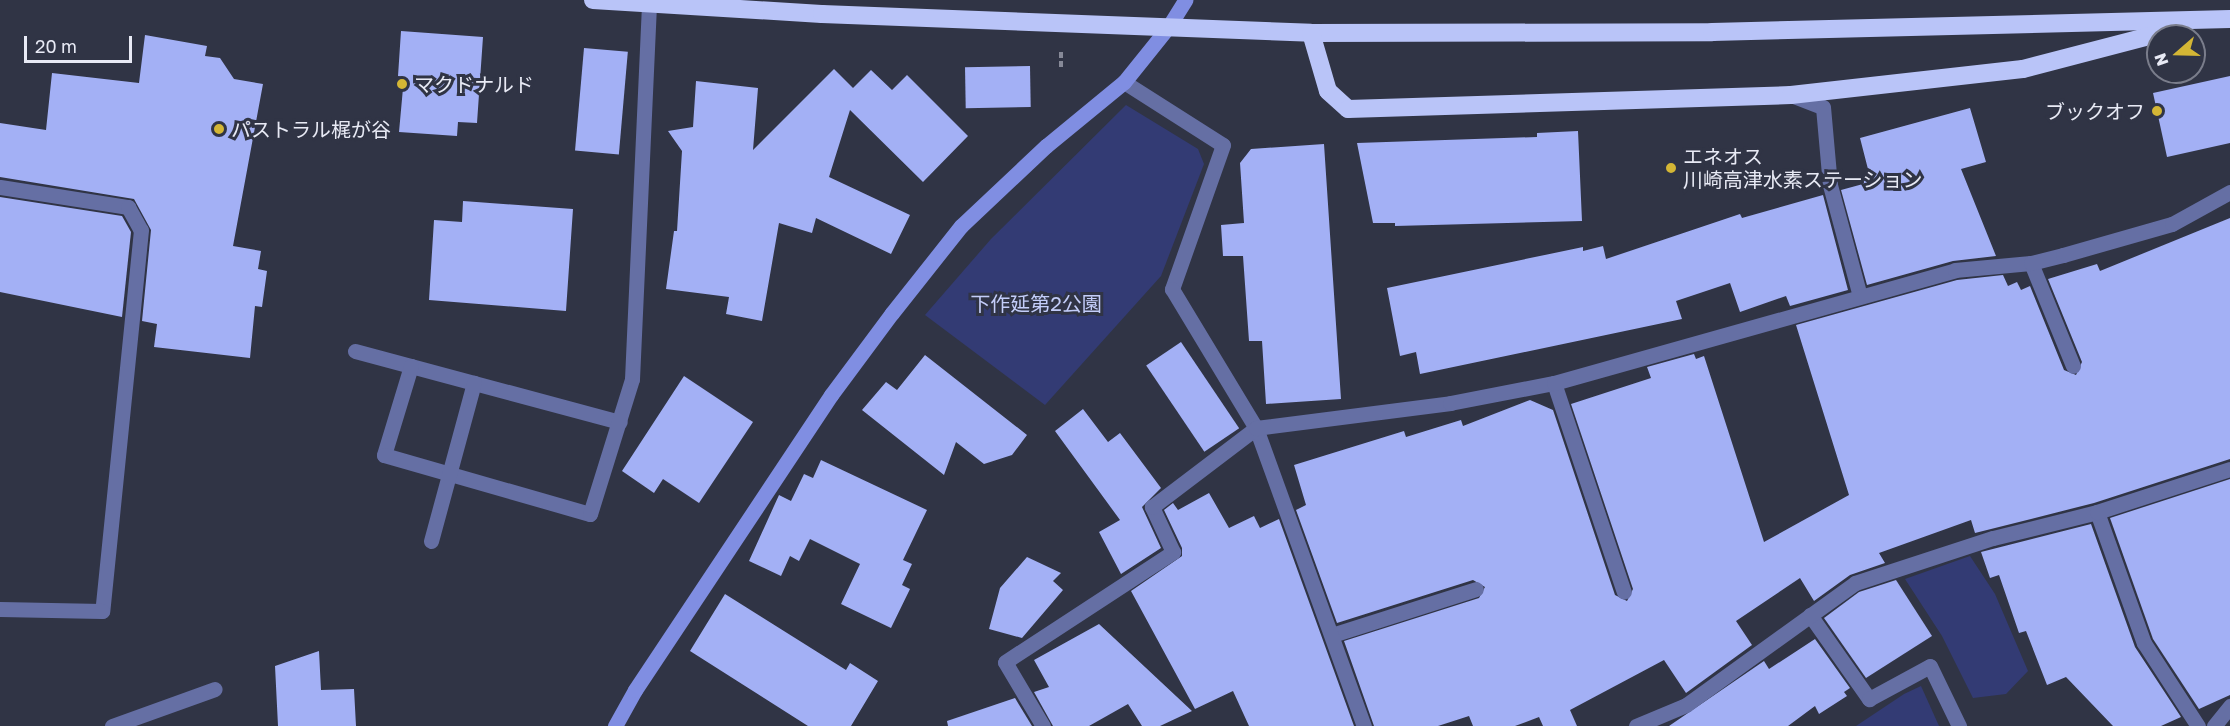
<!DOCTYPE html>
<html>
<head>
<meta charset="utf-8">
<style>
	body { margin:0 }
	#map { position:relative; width:2230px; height:726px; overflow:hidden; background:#303445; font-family:"Golos Text","Noto Sans JP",sans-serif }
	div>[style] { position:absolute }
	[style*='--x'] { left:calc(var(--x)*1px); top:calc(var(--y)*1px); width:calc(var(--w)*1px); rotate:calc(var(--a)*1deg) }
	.green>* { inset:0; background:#333b74 }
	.building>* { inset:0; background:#a3b0f5; transform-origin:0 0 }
	.path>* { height:4px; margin-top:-2px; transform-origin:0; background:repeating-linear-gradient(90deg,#868997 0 6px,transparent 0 9px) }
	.lane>* { height:15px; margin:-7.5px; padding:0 7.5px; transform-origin:7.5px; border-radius:7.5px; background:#656fa4 }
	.street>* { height:15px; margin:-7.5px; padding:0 7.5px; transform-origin:7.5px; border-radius:7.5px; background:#656fa4 }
	.secondary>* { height:15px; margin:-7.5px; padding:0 7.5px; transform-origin:7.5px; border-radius:7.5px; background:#808ee2 }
	.highway>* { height:18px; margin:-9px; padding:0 9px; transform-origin:9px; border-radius:9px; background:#b9c4f8 }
	.dots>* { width:16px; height:16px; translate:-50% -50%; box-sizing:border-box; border:3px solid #303445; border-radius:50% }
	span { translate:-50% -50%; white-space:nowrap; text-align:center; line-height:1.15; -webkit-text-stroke:6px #303445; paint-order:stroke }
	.poi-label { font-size:20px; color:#e8eaf5 }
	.left { translate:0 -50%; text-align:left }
	.right { translate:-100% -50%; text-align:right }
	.park-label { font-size:20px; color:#c3cdf9 }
	.north { position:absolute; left:2146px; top:24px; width:60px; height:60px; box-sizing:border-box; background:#303445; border:2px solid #7a7d8b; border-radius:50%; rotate:250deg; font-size:16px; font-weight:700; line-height:24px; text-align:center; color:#e8eaf5 }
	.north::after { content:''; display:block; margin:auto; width:21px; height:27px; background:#d4b635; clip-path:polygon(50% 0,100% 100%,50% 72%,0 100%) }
	.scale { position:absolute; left:24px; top:36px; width:108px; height:27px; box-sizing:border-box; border:3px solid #e8eaf5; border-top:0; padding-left:8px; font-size:18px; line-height:21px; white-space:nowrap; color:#e8eaf5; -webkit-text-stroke:4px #303445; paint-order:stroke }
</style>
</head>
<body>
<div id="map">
	<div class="green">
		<div style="clip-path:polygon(1126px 105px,1198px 149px,1204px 164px,1161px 276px,1045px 405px,925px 315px,991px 239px)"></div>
		<div style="clip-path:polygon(1970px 556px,1995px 594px,2028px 671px,2006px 694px,1973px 698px,1942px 636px,1905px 579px)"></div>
		<div style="clip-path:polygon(1921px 686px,1939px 726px,1856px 726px,1904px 694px)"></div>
	</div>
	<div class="building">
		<div style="clip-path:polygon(401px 31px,483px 37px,477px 123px,458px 122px,457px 136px,399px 132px,404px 77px,398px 76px)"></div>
		<div style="clip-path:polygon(145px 35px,207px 46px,205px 56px,220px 58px,234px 79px,263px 84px,233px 246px,261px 251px,258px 269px,267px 271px,262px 307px,255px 306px,250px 358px,154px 347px,157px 324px,142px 321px,151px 230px,134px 199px,0 177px,0 123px,46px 130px,52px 73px,139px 83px)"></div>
		<div style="left:584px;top:48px;width:44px;height:103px;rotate:5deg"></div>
		<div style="left:1030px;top:66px;width:41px;height:65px;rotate:89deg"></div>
		<div style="clip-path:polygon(834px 69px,853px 88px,871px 70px,892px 90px,907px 75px,968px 136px,923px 182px,850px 110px,829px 177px,910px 215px,891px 254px,816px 218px,812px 233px,779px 223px,762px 321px,726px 314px,729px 297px,666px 289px,674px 231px,677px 231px,682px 151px,668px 131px,693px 127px,696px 81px,758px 88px,753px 150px)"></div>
		<div style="clip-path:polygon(2230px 76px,2230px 143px,2167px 157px,2153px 93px)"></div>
		<div style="clip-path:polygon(1970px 108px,1986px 162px,1961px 169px,1996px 256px,1953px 261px,1867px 285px,1841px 190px,1863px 184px,1862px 179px,1870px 177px,1860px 138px)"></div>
		<div style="clip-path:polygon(1578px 131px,1582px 221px,1395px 226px,1395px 223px,1373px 223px,1357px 143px,1537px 137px,1537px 133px)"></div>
		<div style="clip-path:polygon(1324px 144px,1341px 399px,1266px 404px,1262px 341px,1249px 341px,1243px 256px,1223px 256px,1221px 225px,1244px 223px,1240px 163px,1251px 149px)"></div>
		<div style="clip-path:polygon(1823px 195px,1848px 290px,1790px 306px,1786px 296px,1740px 312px,1730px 283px,1676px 301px,1682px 319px,1420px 374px,1416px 352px,1400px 356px,1387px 288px,1583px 247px,1583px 251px,1603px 246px,1606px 259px,1740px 214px,1742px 218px)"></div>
		<div style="clip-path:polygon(0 197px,122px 216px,131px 232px,122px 317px,0 292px)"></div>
		<div style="clip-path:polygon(463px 201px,573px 209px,566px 311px,429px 300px,434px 220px,462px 222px)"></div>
		<div style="clip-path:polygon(2230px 218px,2230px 459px,2094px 503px,1975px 533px,1971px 520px,1879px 553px,1885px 563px,1850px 575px,1814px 601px,1800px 578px,1736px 621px,1752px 645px,1686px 693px,1664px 660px,1570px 710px,1577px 726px,1543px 726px,1539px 717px,1515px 726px,1473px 726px,1469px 716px,1438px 726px,1374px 726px,1344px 641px,1479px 598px,1485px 587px,1473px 580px,1337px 623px,1296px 510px,1306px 505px,1294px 465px,1404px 431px,1406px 437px,1461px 420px,1463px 426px,1530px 400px,1553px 410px,1615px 595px,1627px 601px,1633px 589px,1571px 404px,1651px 378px,1647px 367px,1694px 354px,1696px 359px,1704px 356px,1764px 542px,1849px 495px,1796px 325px,1957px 280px,2003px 275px,2008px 286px,2017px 282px,2021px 290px,2030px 286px,2064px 370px,2076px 375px,2082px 362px,2048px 279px,2097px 264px,2100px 271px)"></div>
		<div style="left:1181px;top:342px;width:104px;height:42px;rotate:56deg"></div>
		<div style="clip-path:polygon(925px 355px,1027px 435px,1012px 455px,984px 464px,956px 442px,944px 475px,862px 410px,886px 382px,897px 390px)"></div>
		<div style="clip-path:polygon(684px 376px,753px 422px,699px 503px,663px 479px,654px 493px,622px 471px)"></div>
		<div style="clip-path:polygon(1083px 409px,1108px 442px,1120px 433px,1161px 488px,1142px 507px,1161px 548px,1121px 574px,1099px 532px,1120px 520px,1055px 431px)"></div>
		<div style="clip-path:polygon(821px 460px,927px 510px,903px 560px,912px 564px,902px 585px,910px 589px,891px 628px,841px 604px,860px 564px,810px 539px,799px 561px,790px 556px,781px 576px,749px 561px,779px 495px,791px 501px,804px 474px,813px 478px)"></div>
		<div style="clip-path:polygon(2230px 479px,2230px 695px,2199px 709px,2153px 639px,2110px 518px)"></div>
		<div style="clip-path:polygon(1209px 493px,1229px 528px,1254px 516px,1260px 528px,1279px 519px,1354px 726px,1249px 726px,1233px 691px,1195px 709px,1131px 591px,1182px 556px,1182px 548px,1164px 510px,1173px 503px,1178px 510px)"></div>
		<div style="clip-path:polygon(2091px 524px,2135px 647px,2181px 717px,2161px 726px,2113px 726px,2066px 677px,2047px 685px,2026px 631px,2019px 633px,1999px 575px,1990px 578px,1981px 552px)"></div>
		<div style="clip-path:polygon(1027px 557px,1061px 573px,1053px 581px,1063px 590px,1022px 638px,989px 629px,1000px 588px)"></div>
		<div style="clip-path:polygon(1896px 580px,1932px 636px,1866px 678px,1824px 618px,1859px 592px)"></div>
		<div style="clip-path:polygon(725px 594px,846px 670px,850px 663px,878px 681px,851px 726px,808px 726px,690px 651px)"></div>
		<div style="clip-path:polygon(1099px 624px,1192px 711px,1160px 726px,1142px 726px,1128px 704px,1089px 726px,1053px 726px,1034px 692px,1049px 687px,1034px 660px)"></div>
		<div style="clip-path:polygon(1815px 639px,1850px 688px,1844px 692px,1847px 696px,1819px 714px,1815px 706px,1788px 726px,1669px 726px,1764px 661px,1769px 669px)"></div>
		<div style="clip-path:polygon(319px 651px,321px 690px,354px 689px,356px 726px,278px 726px,275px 666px)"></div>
		<div style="clip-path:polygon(1015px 698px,1032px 726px,948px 726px,947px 721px)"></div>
	</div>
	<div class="path">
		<div style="--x:1061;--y:67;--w:18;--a:-90"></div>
	</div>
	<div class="lane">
		<div style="--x:1791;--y:95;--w:34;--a:21"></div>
		<div style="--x:1823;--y:107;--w:78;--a:84.9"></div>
		<div style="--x:1830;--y:185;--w:115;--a:74.9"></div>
		<div style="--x:2031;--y:263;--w:111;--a:67.8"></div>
		<div style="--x:355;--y:351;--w:274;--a:15"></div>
		<div style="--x:411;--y:366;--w:93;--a:106.9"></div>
		<div style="--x:384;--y:455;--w:214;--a:16"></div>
		<div style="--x:590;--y:514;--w:141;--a:-72.7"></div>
		<div style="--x:632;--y:379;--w:374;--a:-87.4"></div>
		<div style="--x:1554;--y:383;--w:220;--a:71.5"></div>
		<div style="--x:2097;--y:512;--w:139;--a:70.3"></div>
		<div style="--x:2144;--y:643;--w:99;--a:57"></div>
		<div style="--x:431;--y:541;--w:164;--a:-74.8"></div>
		<div style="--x:1810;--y:615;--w:103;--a:54.9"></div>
		<div style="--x:1869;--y:699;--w:69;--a:-28.4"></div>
		<div style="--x:1930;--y:666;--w:67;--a:64.2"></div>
		<div style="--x:1332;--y:635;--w:151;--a:-17.7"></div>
	</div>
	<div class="street">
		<div style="--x:1124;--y:82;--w:117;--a:32.5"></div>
		<div style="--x:1223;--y:145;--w:153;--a:109.5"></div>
		<div style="--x:1172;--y:289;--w:162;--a:58.9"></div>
		<div style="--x:1256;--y:428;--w:317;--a:70.1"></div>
		<div style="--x:0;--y:187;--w:130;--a:8.9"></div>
		<div style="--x:128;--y:207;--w:26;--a:61"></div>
		<div style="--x:141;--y:230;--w:383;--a:95.8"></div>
		<div style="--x:102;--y:611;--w:102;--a:-178.9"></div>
		<div style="--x:112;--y:726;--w:109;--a:-19.8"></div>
		<div style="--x:1043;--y:726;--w:74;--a:-120.7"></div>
		<div style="--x:1005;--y:662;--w:201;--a:-33.2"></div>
		<div style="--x:1173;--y:552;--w:50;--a:-115"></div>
		<div style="--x:1152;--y:507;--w:131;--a:-37.2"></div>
		<div style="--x:1256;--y:428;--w:196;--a:-7.3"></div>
		<div style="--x:1450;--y:403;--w:106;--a:-10.9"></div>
		<div style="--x:1554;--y:383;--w:417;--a:-15.7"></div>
		<div style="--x:1955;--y:270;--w:76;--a:-5.3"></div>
		<div style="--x:2031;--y:263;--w:33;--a:-14"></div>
		<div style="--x:2063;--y:255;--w:113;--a:-15.9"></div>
		<div style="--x:2172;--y:224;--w:66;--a:-28.9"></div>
		<div style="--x:1636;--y:726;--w:54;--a:-22.8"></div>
		<div style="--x:1686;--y:705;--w:208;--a:-35.8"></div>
		<div style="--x:1855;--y:583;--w:145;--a:-18.1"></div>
		<div style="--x:1993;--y:538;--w:107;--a:-14"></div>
		<div style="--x:2097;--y:512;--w:140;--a:-17.9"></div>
		<div style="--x:2214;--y:726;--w:26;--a:-51"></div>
	</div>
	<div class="secondary">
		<div style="--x:615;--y:726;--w:41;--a:-60.9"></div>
		<div style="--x:635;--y:690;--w:354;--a:-56.4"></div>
		<div style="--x:831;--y:395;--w:102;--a:-53.4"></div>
		<div style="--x:892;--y:313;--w:111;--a:-51.6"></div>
		<div style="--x:961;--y:226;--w:117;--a:-43.3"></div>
		<div style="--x:1046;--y:146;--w:101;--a:-39.4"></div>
		<div style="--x:1124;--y:82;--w:72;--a:-51.2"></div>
		<div style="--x:1169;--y:26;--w:31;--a:-58"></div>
	</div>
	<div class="highway">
		<div style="--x:593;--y:0;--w:229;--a:3.5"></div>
		<div style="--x:822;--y:14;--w:489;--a:2.2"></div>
		<div style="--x:1311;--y:33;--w:401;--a:-0.1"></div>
		<div style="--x:1712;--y:32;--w:518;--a:-1.44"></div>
		<div style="--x:1311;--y:33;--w:60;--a:73.7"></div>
		<div style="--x:1328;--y:91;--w:27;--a:42"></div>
		<div style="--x:1348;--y:109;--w:443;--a:-1.8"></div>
		<div style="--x:1791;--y:95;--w:233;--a:-6.4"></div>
		<div style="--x:2023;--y:69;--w:162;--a:-14.6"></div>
	</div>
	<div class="dots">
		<div style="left:402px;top:84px;background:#d4b635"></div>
		<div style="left:2157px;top:111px;background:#d4b635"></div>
		<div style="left:219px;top:129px;background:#d4b635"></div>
		<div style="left:1671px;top:168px;background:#d4b635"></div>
	</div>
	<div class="poi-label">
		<span class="left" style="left:414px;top:84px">マクドナルド</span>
		<span class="right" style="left:2145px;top:111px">ブックオフ</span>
		<span class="left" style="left:231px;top:129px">パストラル梶が谷</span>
		<span class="left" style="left:1683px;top:168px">エネオス<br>川崎高津水素ステーション</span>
	</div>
	<div class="park-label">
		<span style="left:1036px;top:303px">下作延第2公園</span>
	</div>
	<div class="north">N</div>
	<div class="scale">20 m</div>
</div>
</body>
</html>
